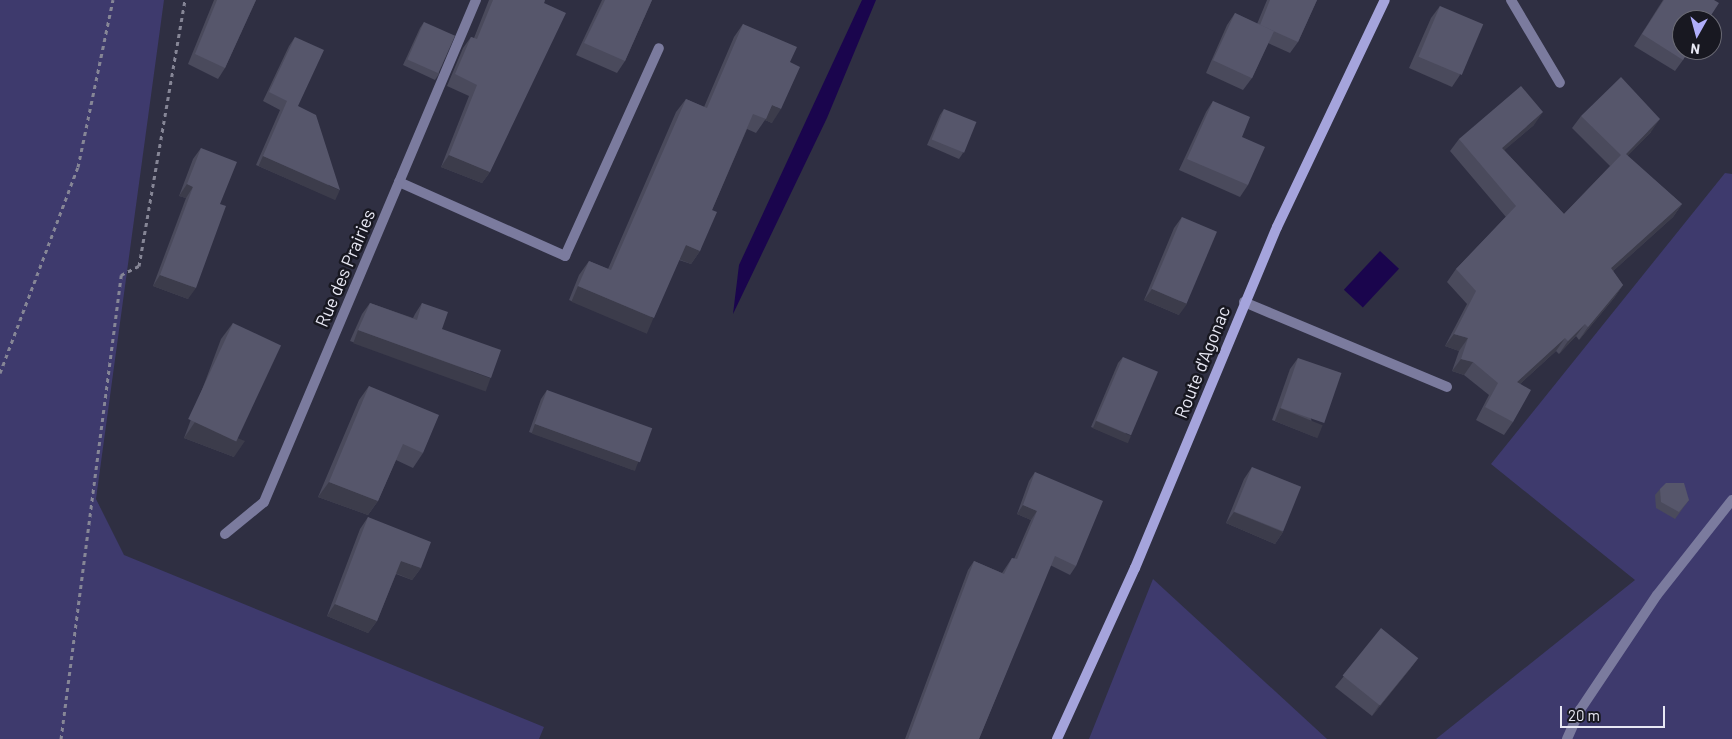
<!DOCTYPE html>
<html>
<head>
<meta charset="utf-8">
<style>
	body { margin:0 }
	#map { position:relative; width:1732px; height:739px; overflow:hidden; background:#2f2f42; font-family:Barlow,sans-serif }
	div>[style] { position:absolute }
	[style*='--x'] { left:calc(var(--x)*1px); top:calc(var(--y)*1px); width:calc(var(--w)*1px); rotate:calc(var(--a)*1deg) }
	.green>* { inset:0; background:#3e3a6d }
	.water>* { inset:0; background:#1a054d; transform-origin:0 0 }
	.path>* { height:3px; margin-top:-1.5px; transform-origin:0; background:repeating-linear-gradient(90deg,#868696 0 4px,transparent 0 8px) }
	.lane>* { height:10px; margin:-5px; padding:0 5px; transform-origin:5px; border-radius:5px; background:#7b7b9e }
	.street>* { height:10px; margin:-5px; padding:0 5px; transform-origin:5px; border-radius:5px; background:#7b7b9e }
	.secondary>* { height:10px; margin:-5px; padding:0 5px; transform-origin:5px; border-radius:5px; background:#a5a4dc }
	.wall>* { inset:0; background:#4a4a5c }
	.shaded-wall>* { inset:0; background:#3c3c4b; transform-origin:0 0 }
	.building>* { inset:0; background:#56566b; transform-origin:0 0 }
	span { translate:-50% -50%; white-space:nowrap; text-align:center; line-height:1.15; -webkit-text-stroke:5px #181821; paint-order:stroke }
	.street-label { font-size:18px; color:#e8e8f4 }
	.north { position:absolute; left:1672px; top:10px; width:50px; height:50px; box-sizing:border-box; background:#181821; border:1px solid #6b6b75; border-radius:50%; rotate:187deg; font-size:14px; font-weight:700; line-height:20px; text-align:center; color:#e8e8f4 }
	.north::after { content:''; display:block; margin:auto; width:18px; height:22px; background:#b0aefa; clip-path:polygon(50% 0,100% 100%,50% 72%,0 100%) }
	.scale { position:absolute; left:1560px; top:706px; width:105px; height:22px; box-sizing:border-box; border:2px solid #e8e8f4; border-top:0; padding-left:6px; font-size:15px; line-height:18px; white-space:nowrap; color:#e8e8f4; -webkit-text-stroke:4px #181821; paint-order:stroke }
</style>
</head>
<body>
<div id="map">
	<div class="green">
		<div style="clip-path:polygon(0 0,164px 0,96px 499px,124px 555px,544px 727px,539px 739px,0 739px)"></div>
		<div style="clip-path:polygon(1725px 173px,1732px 174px,1732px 739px,1436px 739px,1635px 580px,1491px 464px)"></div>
		<div style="clip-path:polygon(1153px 579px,1327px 739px,1089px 739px)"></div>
	</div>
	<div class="water">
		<div style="clip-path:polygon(862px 0,876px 0,827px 118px,733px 314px,739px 265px)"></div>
		<div style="left:1380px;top:251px;width:26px;height:53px;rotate:43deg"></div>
	</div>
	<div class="path">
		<div style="--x:0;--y:373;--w:220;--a:-69.3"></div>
		<div style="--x:78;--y:167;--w:171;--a:-78.2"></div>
		<div style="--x:61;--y:739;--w:468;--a:-82.6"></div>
		<div style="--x:121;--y:275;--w:20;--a:-27"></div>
		<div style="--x:139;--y:266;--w:270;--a:-80.2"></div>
	</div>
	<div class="lane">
		<div style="--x:399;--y:182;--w:182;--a:24"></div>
		<div style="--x:565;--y:256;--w:228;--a:-65.7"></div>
		<div style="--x:1244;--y:302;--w:220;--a:22.7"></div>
	</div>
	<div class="street">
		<div style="--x:1511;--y:0;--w:96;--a:59.4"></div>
		<div style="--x:225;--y:534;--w:50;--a:-39.4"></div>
		<div style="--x:264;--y:502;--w:545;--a:-67.11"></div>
		<div style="--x:1567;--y:739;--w:32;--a:-66"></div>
		<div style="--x:1580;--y:710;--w:138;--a:-56.2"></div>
		<div style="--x:1657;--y:595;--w:121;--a:-51.7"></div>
	</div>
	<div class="secondary">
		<div style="--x:1057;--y:739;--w:188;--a:-65.5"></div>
		<div style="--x:1135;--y:568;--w:369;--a:-67.4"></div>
		<div style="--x:1277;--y:227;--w:251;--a:-64.6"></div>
	</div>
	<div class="wall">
		<div style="clip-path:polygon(214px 0,256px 0,225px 68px,218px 79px,188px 64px)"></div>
		<div style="clip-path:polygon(489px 0,545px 0,490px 172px,482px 183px,441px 167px,469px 96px,447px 86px,463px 48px,471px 37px,474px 38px)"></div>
		<div style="clip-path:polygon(602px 0,652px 0,625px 61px,617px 73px,576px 55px)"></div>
		<div style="clip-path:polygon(1267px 0,1317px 0,1298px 42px,1290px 53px,1268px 43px,1252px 78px,1243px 90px,1206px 73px,1227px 25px,1235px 13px,1257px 24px)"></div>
		<div style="clip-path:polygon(1663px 0,1714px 0,1683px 60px,1675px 71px,1634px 46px)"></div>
		<div style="clip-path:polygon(1440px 6px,1460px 75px,1452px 87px,1409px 68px,1431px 18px)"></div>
		<div style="clip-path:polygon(424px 22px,439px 74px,435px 80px,403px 65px,420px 28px)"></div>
		<div style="clip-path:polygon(743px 24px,790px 62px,772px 123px,765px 120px,756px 133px,747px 129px,712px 210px,700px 251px,691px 264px,679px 260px,644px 332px,569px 300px,579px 275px,589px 261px,608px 269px,676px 112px,686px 99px,704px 107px,734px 37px)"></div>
		<div style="clip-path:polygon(295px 37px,298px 106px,334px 199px,256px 165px,280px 110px,263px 101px,289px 46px)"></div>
		<div style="clip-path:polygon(1213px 101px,1242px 137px,1248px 185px,1240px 197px,1179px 170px,1206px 112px)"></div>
		<div style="clip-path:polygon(944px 109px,963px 153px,959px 159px,927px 145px,940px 115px)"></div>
		<div style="clip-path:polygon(1581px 116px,1651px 132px,1627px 156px,1682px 204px,1673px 217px,1613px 271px,1623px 285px,1614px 298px,1579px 340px,1576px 336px,1559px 354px,1556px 351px,1520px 384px,1513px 422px,1504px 435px,1476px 420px,1489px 395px,1464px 375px,1452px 371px,1459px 351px,1445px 346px,1467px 304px,1447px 282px,1456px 269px,1506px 217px,1450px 151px,1459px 139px,1534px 125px,1504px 150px,1564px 214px,1610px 166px,1572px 128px)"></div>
		<div style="clip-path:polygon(201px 148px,220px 204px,188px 299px,153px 286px,186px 198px,179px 196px,193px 159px)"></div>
		<div style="clip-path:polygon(1182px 217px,1179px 315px,1144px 300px,1174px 228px)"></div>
		<div style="clip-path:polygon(370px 303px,413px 318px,415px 314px,422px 303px,483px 389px,350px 341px,362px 314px)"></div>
		<div style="clip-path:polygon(233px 323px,234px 457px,184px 438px,221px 339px)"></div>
		<div style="clip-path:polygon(1123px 357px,1126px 442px,1091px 427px,1118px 363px)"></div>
		<div style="clip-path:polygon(1298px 358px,1315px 437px,1272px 420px,1290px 369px)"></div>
		<div style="clip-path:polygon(369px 386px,423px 453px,413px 468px,396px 460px,378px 501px,368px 515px,318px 497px,359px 400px)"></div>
		<div style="clip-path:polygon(547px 390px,639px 461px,633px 470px,529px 432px,541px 399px)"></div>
		<div style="clip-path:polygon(1252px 467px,1283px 532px,1275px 544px,1226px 523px,1244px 479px)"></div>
		<div style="clip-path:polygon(1035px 472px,1076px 566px,1070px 575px,1050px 565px,979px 739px,905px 739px,968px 570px,974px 561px,1002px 573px,1012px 558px,1014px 559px,1031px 520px,1017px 514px,1029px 481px)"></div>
		<div style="clip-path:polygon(1660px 489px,1689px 500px,1675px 519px,1656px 508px,1655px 495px)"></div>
		<div style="clip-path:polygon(368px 517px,421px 568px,412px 580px,396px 574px,377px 621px,368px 633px,327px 616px,360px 529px)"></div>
		<div style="clip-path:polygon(1418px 658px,1410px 669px,1372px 716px,1335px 687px,1344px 676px)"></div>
	</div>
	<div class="shaded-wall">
		<div style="clip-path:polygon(772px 105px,781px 109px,772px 123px,765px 120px)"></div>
		<div style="clip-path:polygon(1543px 112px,1534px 125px,1493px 160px,1502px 148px)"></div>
		<div style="clip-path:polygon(1660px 119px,1651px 132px,1617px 167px,1626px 154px)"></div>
		<div style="clip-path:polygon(449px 155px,490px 172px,482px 183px,441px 167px)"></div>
		<div style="left:263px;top:156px;width:84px;height:11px;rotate:24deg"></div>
		<div style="clip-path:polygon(187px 184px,193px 187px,186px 198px,179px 196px)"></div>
		<div style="clip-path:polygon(1682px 204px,1673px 217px,1602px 281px,1611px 268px)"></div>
		<div style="clip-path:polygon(686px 245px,700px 251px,691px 264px,676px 258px)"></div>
		<div style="clip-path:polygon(160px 275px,196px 288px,188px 299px,153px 286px)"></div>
		<div style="clip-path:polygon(1623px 285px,1614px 298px,1579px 340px,1588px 327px)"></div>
		<div style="left:578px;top:286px;width:82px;height:17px;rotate:23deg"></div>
		<div style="clip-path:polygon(1152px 289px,1187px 304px,1179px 315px,1144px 300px)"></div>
		<div style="clip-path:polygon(1585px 324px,1576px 336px,1559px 354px,1568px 341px)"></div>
		<div style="left:358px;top:330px;width:141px;height:14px;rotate:20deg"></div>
		<div style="clip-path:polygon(1454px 334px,1468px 338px,1459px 351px,1445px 346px)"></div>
		<div style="clip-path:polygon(1565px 338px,1556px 351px,1508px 395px,1517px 382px)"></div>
		<div style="clip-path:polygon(1461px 359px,1473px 362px,1464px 375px,1452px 371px)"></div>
		<div style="left:1280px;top:408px;width:46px;height:14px;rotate:22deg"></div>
		<div style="left:1096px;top:421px;width:38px;height:8px;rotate:23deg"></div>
		<div style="clip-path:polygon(195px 422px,245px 441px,234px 457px,184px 438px)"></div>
		<div style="left:535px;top:424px;width:110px;height:10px;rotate:20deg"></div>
		<div style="clip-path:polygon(329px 482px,378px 501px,368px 515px,318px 497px)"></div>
		<div style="clip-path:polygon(1023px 505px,1037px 511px,1031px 520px,1017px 514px)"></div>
		<div style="clip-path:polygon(1234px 512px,1283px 532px,1275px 544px,1226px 523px)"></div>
		<div style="clip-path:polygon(401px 561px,421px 568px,412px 580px,393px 572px)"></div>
		<div style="clip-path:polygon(335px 604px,377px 621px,368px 633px,327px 616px)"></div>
		<div style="clip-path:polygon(1418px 658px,1410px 669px,1372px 716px,1380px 704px)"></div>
	</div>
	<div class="building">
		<div style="clip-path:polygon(217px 0,256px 0,225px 68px,195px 54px)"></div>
		<div style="clip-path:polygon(493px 0,545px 0,544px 3px,566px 13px,490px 172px,449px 155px,477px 85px,455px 74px,471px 37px,477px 39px)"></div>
		<div style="clip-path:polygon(605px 0,652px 0,625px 61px,584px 43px)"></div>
		<div style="clip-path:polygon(1270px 0,1317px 0,1298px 42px,1260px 25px)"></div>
		<div style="clip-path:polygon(1664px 0,1714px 0,1719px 3px,1708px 20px,1682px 20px,1682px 50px,1689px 50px,1683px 60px,1642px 34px)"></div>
		<div style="left:1440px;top:6px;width:47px;height:55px;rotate:23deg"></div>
		<div style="left:1235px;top:13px;width:43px;height:52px;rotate:25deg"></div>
		<div style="left:424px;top:22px;width:34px;height:41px;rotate:24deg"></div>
		<div style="clip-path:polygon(743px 24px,797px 47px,790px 62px,800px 67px,781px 109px,772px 105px,766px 119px,753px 114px,712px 210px,717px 212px,700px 251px,686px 245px,654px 318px,578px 286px,589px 261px,611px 270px,686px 99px,707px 108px)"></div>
		<div style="clip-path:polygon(295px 37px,324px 50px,298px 106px,316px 115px,340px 190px,263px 156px,287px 101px,269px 92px)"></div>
		<div style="clip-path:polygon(1621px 77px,1660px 119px,1626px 154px,1682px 204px,1611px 268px,1623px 285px,1588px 327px,1585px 324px,1568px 341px,1565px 338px,1517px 382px,1531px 390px,1513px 422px,1485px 407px,1498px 383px,1473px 362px,1461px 359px,1468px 338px,1454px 334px,1476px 291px,1456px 269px,1516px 206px,1459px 139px,1521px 86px,1543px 112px,1502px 148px,1564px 214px,1621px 155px,1581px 116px)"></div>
		<div style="clip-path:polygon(1213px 101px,1250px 117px,1242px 137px,1265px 147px,1248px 185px,1187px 159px)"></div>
		<div style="left:944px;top:109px;width:35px;height:33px;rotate:22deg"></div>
		<div style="clip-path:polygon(201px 148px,237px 162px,220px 204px,226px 206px,196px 288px,160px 275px,193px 187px,187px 184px)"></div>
		<div style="left:1182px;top:217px;width:38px;height:78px;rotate:23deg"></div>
		<div style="clip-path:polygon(370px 303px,417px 320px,422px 303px,448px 312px,442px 329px,501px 350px,491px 378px,358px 330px)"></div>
		<div style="left:233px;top:323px;width:53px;height:106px;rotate:25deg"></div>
		<div style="left:1123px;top:357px;width:38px;height:69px;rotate:23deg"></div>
		<div style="left:1298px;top:358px;width:46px;height:53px;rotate:19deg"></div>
		<div style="clip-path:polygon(369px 386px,439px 415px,423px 453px,403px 444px,378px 501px,329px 482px)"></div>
		<div style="left:547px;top:390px;width:112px;height:36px;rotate:20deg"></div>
		<div style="left:1252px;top:467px;width:53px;height:48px;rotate:22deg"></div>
		<div style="clip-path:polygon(1035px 472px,1103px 501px,1076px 566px,1055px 556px,979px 739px,908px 739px,974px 561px,1004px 574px,1012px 558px,1017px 559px,1037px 511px,1023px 505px)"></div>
		<div style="clip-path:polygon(1666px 483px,1684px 483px,1689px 500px,1679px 512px,1661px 502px,1660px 489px)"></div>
		<div style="clip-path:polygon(368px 517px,431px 542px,421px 568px,401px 561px,377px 621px,335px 604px)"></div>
		<div style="left:1381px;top:628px;width:48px;height:61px;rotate:39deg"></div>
	</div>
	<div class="street-label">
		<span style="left:345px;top:268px;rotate:-67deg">Rue des Prairies</span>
		<span style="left:1202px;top:362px;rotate:-68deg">Route d'Agonac</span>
	</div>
	<div class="north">N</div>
	<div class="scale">20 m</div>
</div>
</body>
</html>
